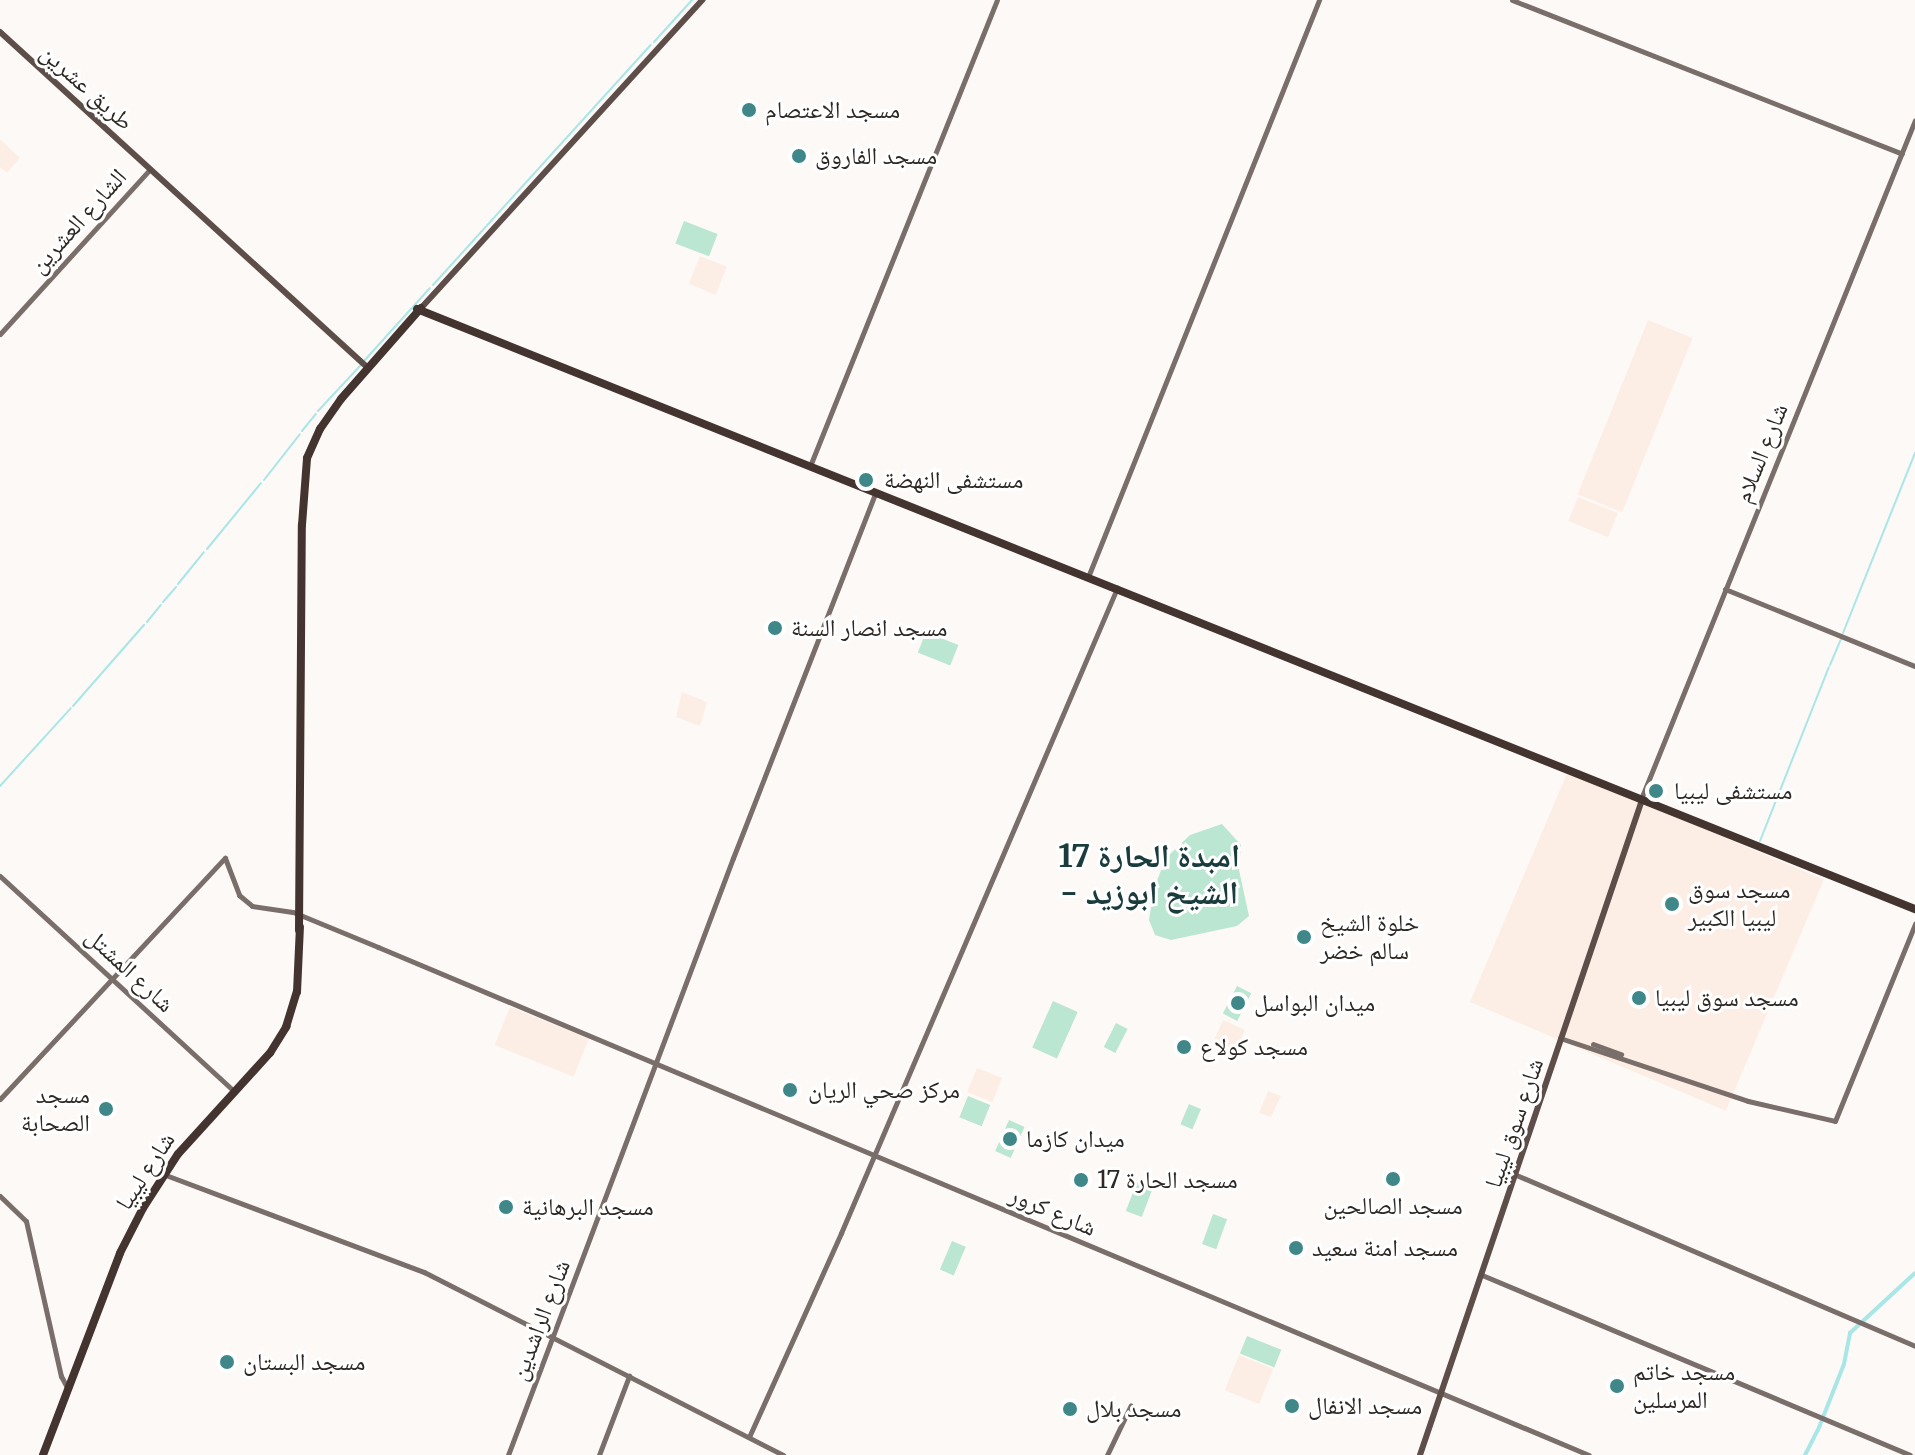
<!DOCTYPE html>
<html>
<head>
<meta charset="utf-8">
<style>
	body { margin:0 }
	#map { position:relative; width:1915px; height:1455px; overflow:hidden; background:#fdf9f7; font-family:Merriweather,"Noto Naskh Arabic",serif }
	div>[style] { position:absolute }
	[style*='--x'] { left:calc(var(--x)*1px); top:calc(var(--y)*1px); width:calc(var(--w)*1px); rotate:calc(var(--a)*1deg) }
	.built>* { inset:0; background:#fdeee5; transform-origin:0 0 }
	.green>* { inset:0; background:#bbe6d1; transform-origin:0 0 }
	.stream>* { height:2px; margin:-1px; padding:0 1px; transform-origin:1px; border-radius:1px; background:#a9e6e6 }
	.canal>* { height:4px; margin:-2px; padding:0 2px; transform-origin:2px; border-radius:2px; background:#a9e6e6 }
	.secondary>* { height:5px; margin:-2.5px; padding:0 2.5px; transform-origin:2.5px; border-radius:2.5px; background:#7a6e6a }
	.primary>* { height:6px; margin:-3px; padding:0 3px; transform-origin:3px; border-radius:3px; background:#5d4e4a }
	.highway>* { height:8px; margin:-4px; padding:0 4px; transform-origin:4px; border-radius:4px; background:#443430 }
	.dots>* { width:22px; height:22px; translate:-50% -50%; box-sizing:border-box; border:4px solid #fff; border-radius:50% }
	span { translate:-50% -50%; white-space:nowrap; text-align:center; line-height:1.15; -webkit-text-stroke:6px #fff; paint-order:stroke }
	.street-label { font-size:24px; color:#2e2824 }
	.poi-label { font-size:24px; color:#2e2824 }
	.left { translate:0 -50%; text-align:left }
	.right { translate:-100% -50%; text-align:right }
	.district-label { font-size:32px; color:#1a3c3c; font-weight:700 }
</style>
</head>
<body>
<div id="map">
	<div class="built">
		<div style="clip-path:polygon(0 139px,20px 158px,7px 173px,0 167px)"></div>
		<div style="left:700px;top:256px;width:29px;height:30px;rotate:22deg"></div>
		<div style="left:1648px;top:320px;width:48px;height:188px;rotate:22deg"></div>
		<div style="left:1578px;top:497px;width:43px;height:26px;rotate:22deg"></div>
		<div style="clip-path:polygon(682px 692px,707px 702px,700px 726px,676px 717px)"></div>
		<div style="left:1568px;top:771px;width:278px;height:251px;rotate:23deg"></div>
		<div style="left:510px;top:1007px;width:85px;height:41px;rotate:22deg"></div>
		<div style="left:1223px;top:1020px;width:24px;height:23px;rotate:24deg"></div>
		<div style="left:977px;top:1068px;width:27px;height:26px;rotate:22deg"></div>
		<div style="clip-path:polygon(1268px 1091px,1281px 1096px,1271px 1117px,1259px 1113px)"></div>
		<div style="left:1239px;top:1355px;width:37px;height:38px;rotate:22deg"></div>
	</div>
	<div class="green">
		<div style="left:684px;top:221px;width:36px;height:24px;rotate:21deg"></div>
		<div style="left:926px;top:632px;width:35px;height:22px;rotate:22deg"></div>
		<div style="clip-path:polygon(1222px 824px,1241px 845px,1239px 870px,1249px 916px,1237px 926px,1171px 940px,1155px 935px,1149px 920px,1154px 888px,1166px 858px,1190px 835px)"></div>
		<div style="left:1237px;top:986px;width:16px;height:31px;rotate:27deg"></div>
		<div style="left:1053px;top:1001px;width:27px;height:51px;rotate:24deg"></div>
		<div style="left:1116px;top:1023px;width:13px;height:27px;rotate:27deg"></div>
		<div style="left:968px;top:1096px;width:24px;height:23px;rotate:22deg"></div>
		<div style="left:1189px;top:1104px;width:13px;height:22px;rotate:23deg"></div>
		<div style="left:1009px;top:1120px;width:17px;height:34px;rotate:24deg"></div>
		<div style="left:1137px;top:1182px;width:17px;height:31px;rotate:21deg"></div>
		<div style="left:1213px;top:1214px;width:15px;height:32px;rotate:20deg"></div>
		<div style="left:952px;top:1241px;width:15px;height:31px;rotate:23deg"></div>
		<div style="left:1247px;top:1336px;width:37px;height:19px;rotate:22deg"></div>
	</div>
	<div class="stream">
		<div style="--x:654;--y:42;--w:57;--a:-47.9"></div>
		<div style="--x:433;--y:285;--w:324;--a:-47.8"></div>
		<div style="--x:364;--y:361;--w:98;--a:-47.9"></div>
		<div style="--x:318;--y:411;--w:62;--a:-47"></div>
		<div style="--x:302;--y:431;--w:22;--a:-51"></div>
		<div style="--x:264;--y:480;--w:58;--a:-52"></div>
		<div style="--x:207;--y:549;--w:85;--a:-50.7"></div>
		<div style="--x:178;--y:584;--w:41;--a:-50.9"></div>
		<div style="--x:163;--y:602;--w:20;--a:-49"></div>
		<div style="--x:147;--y:622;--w:22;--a:-51"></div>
		<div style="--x:1843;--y:633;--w:194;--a:-68.2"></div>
		<div style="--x:1830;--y:665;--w:28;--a:-67"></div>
		<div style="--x:73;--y:706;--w:108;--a:-48.8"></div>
		<div style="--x:0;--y:786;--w:105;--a:-47.7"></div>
		<div style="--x:1760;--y:841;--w:187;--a:-68.4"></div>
	</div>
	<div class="canal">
		<div style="--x:1805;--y:1455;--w:28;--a:-63"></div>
		<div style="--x:1818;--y:1430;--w:71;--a:-68.5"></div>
		<div style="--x:1844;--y:1364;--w:32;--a:-79"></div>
		<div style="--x:1850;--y:1333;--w:88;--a:-42.7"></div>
	</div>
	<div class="secondary">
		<div style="--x:1512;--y:0;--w:419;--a:21.5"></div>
		<div style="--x:0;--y:334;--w:223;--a:-47.7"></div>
		<div style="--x:810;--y:466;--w:502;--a:-68.14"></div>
		<div style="--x:1088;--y:577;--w:622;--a:-68.18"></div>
		<div style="--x:1725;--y:589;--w:205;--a:22.1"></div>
		<div style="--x:1641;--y:799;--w:732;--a:-68.02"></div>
		<div style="--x:0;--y:876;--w:318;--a:42.6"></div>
		<div style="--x:1560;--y:1038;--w:198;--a:18.5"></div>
		<div style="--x:1748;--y:1101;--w:89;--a:12.9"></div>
		<div style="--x:1835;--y:1121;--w:213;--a:-67.9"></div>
		<div style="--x:1593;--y:1044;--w:30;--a:20"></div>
		<div style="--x:0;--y:1099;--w:330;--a:-47"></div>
		<div style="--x:225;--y:858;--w:40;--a:69"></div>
		<div style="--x:239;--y:895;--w:17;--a:40"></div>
		<div style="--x:252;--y:906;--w:41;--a:8.3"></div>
		<div style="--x:293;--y:912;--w:92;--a:22.4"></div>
		<div style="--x:378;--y:947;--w:1313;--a:22.76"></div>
		<div style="--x:163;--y:1174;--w:279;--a:20.6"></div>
		<div style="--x:424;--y:1272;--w:403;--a:27"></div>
		<div style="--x:1514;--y:1174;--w:436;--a:23.2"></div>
		<div style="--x:0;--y:1196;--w:36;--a:44"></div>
		<div style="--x:26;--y:1221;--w:159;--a:77.3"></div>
		<div style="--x:61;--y:1376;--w:15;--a:62"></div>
		<div style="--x:1482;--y:1275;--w:464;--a:22.8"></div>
		<div style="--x:749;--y:1437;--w:224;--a:-65.7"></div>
		<div style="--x:841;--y:1233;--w:702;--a:-66.83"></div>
		<div style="--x:508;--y:1455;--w:638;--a:-69.35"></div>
		<div style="--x:733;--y:858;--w:393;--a:-68.7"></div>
		<div style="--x:599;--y:1455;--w:85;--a:-69.2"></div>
		<div style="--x:1107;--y:1455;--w:55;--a:-64.4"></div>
	</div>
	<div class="primary">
		<div style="--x:0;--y:32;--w:498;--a:42.4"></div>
		<div style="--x:422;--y:307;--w:416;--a:-47.6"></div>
		<div style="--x:1420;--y:1455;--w:692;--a:-71.28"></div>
	</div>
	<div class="highway">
		<div style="--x:417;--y:309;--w:1614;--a:21.83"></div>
		<div style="--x:299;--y:930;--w:405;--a:-89.6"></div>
		<div style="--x:302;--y:525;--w:67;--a:-85.7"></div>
		<div style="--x:307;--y:458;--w:32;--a:-66"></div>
		<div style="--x:320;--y:429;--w:37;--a:-55"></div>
		<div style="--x:341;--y:399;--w:121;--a:-48.7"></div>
		<div style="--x:43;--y:1455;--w:216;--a:-69.1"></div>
		<div style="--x:120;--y:1253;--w:51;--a:-62.9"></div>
		<div style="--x:143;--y:1208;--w:64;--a:-57.1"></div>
		<div style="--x:178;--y:1154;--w:137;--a:-47.7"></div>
		<div style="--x:270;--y:1053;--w:31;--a:-58"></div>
		<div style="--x:286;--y:1027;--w:37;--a:-73"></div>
		<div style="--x:297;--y:992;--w:65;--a:-87.4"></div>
	</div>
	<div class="dots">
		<div style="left:749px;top:110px;background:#3f8788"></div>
		<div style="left:799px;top:156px;background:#3f8788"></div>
		<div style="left:866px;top:480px;background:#3f8788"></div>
		<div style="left:775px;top:628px;background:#3f8788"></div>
		<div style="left:1656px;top:791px;background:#3f8788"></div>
		<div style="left:1672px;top:904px;background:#3f8788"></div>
		<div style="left:1304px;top:937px;background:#3f8788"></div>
		<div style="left:1639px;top:998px;background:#3f8788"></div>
		<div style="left:1238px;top:1003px;background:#3f8788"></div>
		<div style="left:1184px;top:1047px;background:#3f8788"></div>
		<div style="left:790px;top:1090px;background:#3f8788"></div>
		<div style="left:106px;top:1109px;background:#3f8788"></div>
		<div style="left:1010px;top:1139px;background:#3f8788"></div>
		<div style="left:1393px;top:1179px;background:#3f8788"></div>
		<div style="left:1081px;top:1180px;background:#3f8788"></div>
		<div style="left:506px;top:1207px;background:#3f8788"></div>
		<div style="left:1296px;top:1248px;background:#3f8788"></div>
		<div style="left:227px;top:1362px;background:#3f8788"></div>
		<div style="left:1617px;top:1386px;background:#3f8788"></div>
		<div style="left:1292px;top:1406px;background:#3f8788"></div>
		<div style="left:1070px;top:1409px;background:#3f8788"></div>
	</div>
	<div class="street-label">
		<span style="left:87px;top:87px;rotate:42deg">طريق عشرين</span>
		<span style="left:78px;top:221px;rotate:-48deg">الشارع العشرين</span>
		<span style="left:1761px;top:453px;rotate:-68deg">شارع السلام</span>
		<span style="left:130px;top:970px;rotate:43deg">شارع المشتل</span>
		<span style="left:1514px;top:1123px;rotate:-71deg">شارع سوق ليبيا</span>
		<span style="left:145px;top:1171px;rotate:-57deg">شارع ليبيا</span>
		<span style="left:1053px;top:1211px;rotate:23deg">شارع كرور</span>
		<span style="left:540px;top:1320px;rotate:-69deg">شارع الراشدين</span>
	</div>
	<div class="poi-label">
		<span class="left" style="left:765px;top:110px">مسجد الاعتصام</span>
		<span class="left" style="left:815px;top:156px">مسجد الفاروق</span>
		<span class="left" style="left:884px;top:480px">مستشفى النهضة</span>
		<span class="left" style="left:791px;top:628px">مسجد انصار السنة</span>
		<span class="left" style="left:1674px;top:791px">مستشفى ليبيا</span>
		<span class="left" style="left:1688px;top:904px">مسجد سوق<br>ليبيا الكبير</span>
		<span class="left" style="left:1320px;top:937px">خلوة الشيخ<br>سالم خضر</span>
		<span class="left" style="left:1655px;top:998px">مسجد سوق ليبيا</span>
		<span class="left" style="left:1254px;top:1003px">ميدان البواسل</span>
		<span class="left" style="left:1200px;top:1047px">مسجد كولاع</span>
		<span class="left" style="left:808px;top:1090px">مركز صحي الريان</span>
		<span class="right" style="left:90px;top:1109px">مسجد<br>الصحابة</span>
		<span class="left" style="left:1026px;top:1139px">ميدان كازما</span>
		<span class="left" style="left:1097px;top:1180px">مسجد الحارة 17</span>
		<span style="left:1393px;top:1206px">مسجد الصالحين</span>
		<span class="left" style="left:522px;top:1207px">مسجد البرهانية</span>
		<span class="left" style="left:1312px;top:1248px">مسجد امنة سعيد</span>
		<span class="left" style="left:243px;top:1362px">مسجد البستان</span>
		<span class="left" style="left:1633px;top:1386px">مسجد خاتم<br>المرسلين</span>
		<span class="left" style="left:1308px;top:1406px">مسجد الانفال</span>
		<span class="left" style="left:1086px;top:1409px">مسجد بلال</span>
	</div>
	<div class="district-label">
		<span style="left:1149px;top:875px">امبدة الحارة 17<br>- الشيخ ابوزيد</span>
	</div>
</div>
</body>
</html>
